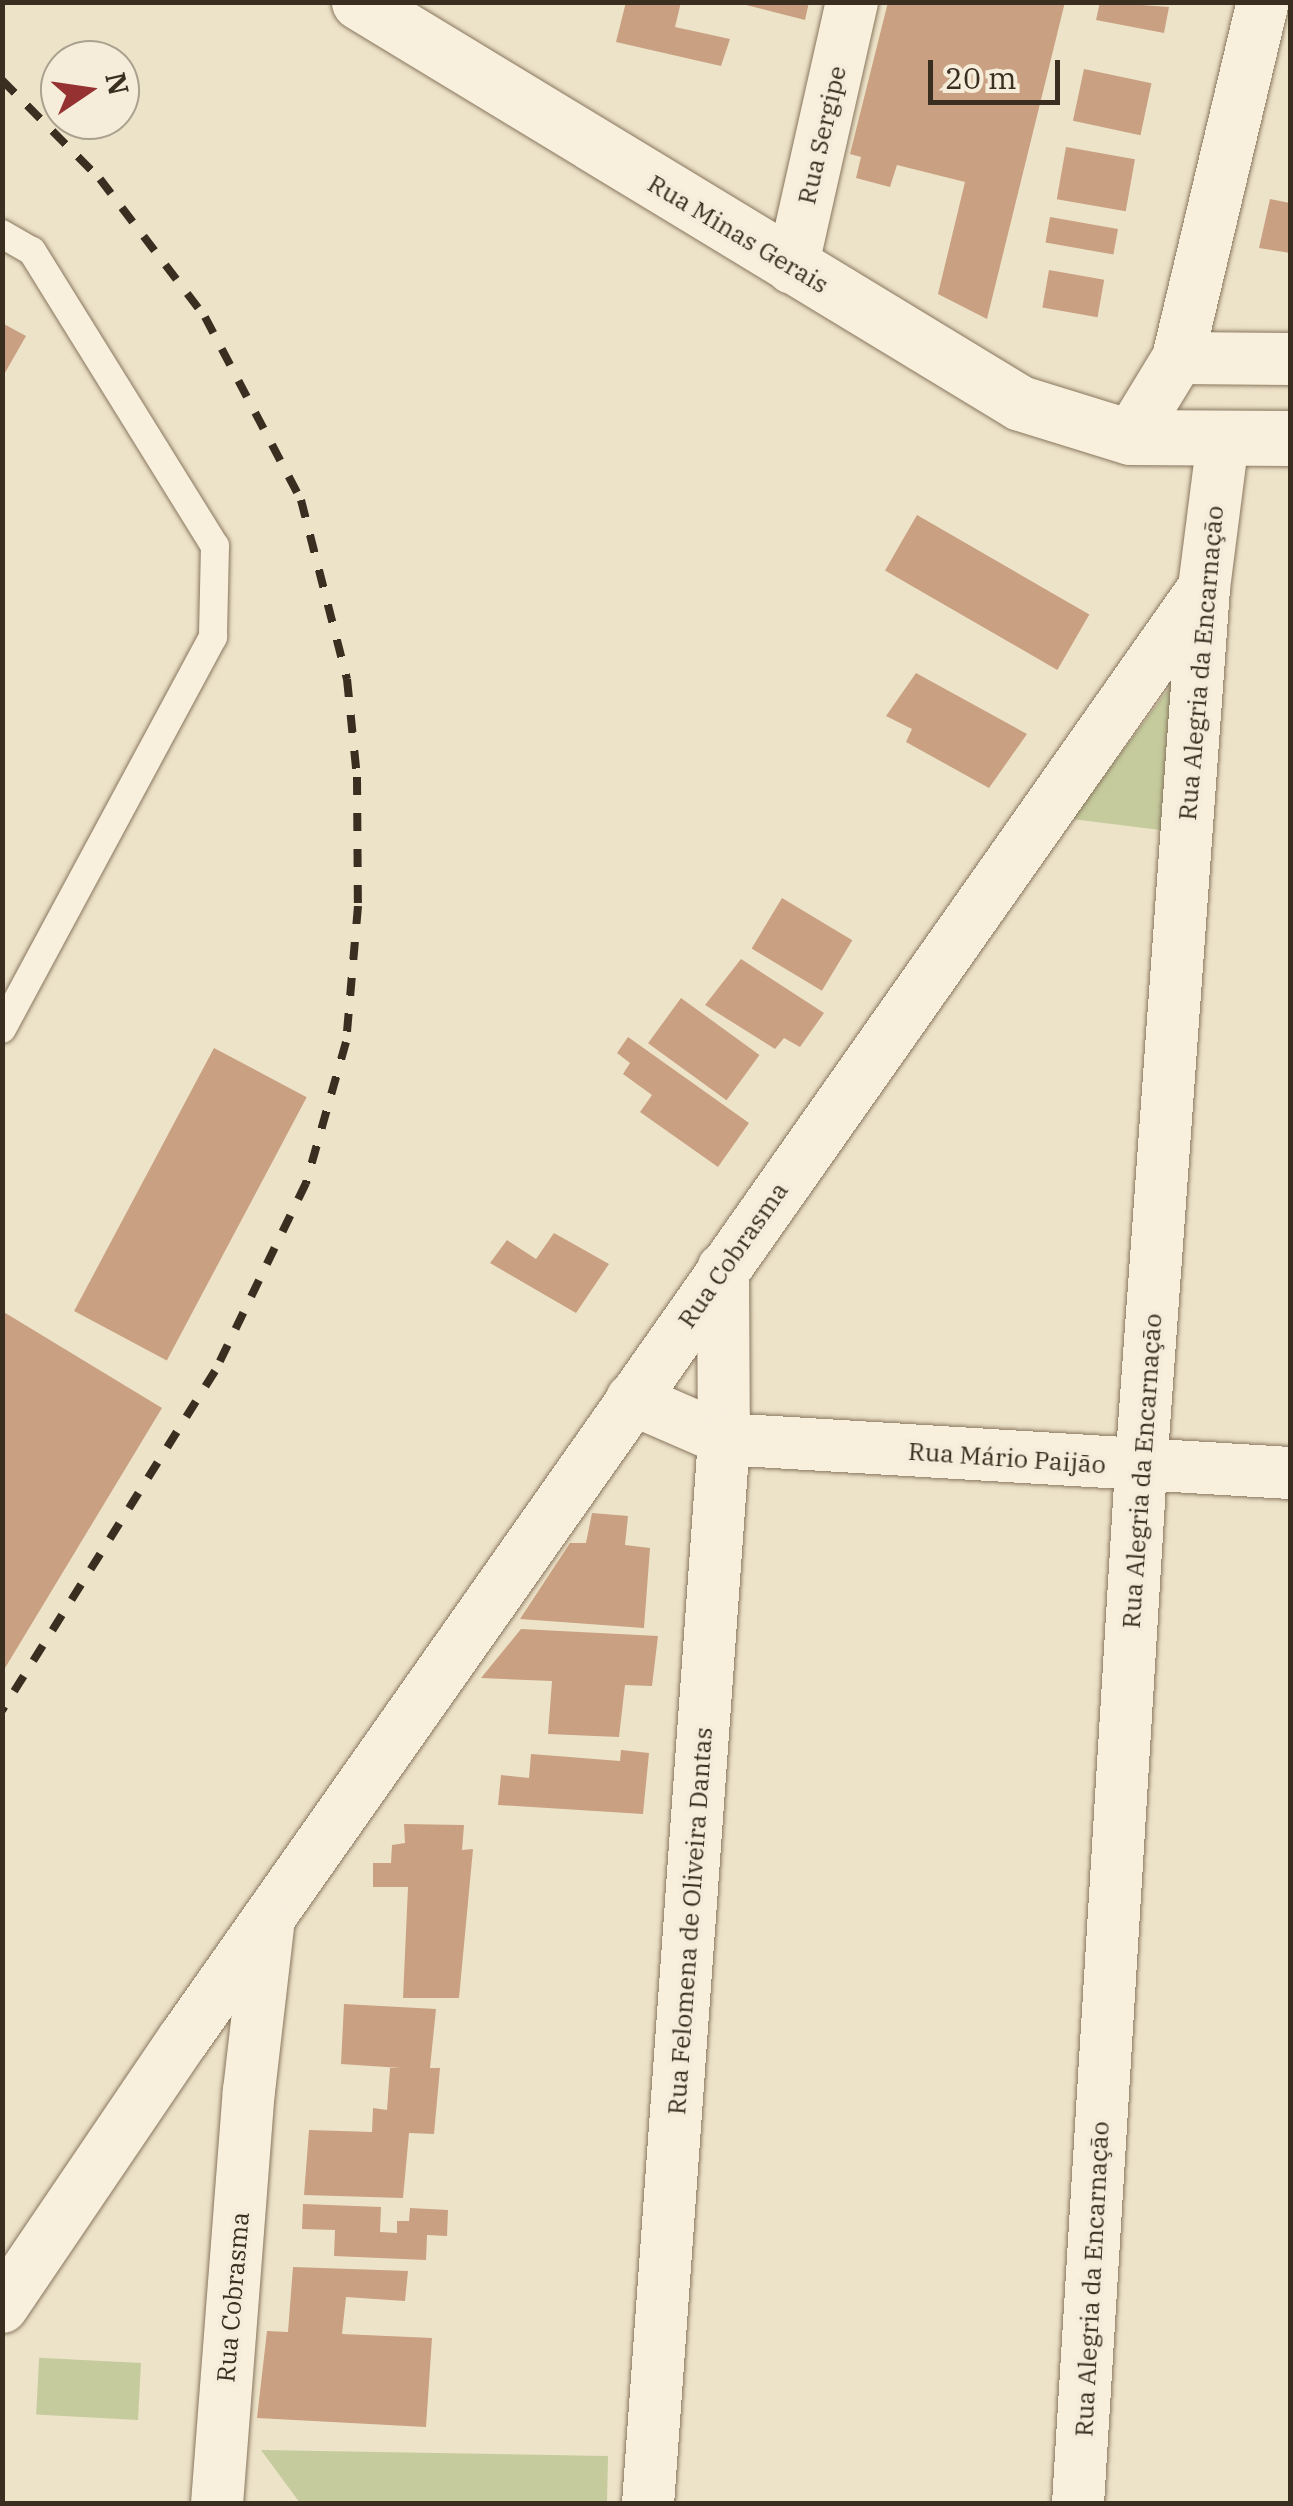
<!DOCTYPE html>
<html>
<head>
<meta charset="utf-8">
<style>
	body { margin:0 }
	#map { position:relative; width:1293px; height:2506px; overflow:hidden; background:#ede3c9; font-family:"IBM Plex Serif",serif }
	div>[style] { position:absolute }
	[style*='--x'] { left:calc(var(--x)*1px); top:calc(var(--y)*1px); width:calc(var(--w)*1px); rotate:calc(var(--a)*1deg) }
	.green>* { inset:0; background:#c5cb9d; transform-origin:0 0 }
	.building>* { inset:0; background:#c9a081; transform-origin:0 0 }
	.roads { filter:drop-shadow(0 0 2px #89765f) drop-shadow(0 0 2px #89765f) }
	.lane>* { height:28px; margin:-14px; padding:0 14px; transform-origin:14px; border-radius:14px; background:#f8f0dd }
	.street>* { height:52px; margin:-26px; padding:0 26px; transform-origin:26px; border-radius:26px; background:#f8f0dd }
	.secondary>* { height:55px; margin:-27.5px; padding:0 27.5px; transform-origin:27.5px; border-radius:27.5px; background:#f8f0dd }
	.rail>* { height:8px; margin-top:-4px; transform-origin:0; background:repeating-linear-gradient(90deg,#3a2e21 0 18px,transparent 0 36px) }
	span { translate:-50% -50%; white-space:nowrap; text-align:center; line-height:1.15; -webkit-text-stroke:8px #f5edd9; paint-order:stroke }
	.street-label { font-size:25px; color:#3a2e21 }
	.frame { position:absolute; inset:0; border:5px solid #3a2e21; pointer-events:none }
	.north { position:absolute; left:40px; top:40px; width:100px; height:100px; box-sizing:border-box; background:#f5edd9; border:2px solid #aaa18f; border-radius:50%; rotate:77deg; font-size:28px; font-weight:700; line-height:40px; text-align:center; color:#3a2e21 }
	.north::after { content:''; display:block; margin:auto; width:35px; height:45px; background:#953231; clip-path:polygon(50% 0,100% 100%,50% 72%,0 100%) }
	.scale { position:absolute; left:928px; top:60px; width:132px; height:45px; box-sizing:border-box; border:5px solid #3a2e21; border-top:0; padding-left:12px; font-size:30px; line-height:35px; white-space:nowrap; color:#3a2e21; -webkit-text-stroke:8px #f5edd9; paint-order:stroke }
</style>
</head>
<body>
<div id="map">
	<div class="green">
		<div style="clip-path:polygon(1187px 664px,1176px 832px,1072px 819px)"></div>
		<div style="left:141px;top:2363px;width:57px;height:102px;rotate:93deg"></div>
		<div style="clip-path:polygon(261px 2450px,608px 2456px,607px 2503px,300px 2503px)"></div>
	</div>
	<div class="building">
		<div style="clip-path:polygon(626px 2px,681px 2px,675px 27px,730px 39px,721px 66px,616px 42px)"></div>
		<div style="clip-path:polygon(734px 2px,809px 2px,805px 20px)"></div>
		<div style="clip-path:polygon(888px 2px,1065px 2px,987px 319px,938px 294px,965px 182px,897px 165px,890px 187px,856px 178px,861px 157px,850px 154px)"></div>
		<div style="clip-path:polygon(1100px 2px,1169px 7px,1164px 33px,1096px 20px)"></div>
		<div style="left:1084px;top:69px;width:69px;height:53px;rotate:12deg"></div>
		<div style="left:1066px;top:147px;width:70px;height:53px;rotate:10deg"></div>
		<div style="clip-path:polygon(1270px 199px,1290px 203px,1290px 253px,1259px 248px)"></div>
		<div style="left:1050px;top:217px;width:69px;height:26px;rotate:10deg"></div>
		<div style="left:1049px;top:270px;width:56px;height:38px;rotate:10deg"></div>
		<div style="clip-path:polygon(2px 323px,26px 336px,2px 378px)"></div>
		<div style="left:917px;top:515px;width:199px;height:64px;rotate:30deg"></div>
		<div style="clip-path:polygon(916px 673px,1027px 734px,989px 788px,906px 742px,912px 729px,886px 716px)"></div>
		<div style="left:782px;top:898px;width:82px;height:59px;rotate:31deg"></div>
		<div style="clip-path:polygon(741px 959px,824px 1013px,800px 1047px,784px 1038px,775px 1049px,705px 1005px)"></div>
		<div style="left:681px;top:998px;width:97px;height:56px;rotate:36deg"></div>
		<div style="clip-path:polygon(628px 1037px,749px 1123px,718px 1167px,640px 1112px,652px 1095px,623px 1074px,630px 1063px,617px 1053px)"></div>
		<div style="left:214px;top:1048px;width:105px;height:298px;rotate:28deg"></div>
		<div style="clip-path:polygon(554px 1233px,609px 1264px,576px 1313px,490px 1263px,507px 1240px,536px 1259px)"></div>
		<div style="clip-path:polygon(2px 1311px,162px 1408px,2px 1673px)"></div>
		<div style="clip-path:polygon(592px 1513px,628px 1516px,625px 1545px,650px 1548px,644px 1628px,520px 1619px,570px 1543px,586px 1543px)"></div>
		<div style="clip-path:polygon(521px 1629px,658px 1636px,652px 1686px,625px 1685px,619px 1737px,548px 1734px,552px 1681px,481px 1678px)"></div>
		<div style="clip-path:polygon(621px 1750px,649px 1753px,643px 1814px,498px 1805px,501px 1775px,529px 1778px,531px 1754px,620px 1761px)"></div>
		<div style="clip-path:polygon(404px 1824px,464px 1825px,462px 1850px,473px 1849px,459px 1998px,403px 1998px,408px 1887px,373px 1887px,373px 1863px,391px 1863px,392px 1845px,405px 1843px)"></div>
		<div style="clip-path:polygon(344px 2004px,436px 2009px,430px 2068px,440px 2068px,434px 2134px,409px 2133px,403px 2198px,304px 2195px,309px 2130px,372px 2132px,373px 2108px,387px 2110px,390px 2068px,401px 2068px,341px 2064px)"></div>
		<div style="clip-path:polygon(303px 2204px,381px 2207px,380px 2232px,397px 2233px,397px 2221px,409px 2221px,410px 2208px,448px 2210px,447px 2236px,427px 2235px,426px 2260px,334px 2256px,335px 2230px,302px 2229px)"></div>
		<div style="clip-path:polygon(293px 2267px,408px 2271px,405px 2301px,346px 2297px,342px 2334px,432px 2338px,426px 2427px,257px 2418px,267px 2331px,288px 2332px)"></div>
	</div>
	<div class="roads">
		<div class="lane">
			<div style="--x:2;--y:234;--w:34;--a:30"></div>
			<div style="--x:32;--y:251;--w:347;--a:58.2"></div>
			<div style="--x:215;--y:546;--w:91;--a:91.3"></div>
			<div style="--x:213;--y:637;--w:445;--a:118.3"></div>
		</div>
		<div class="street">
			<div style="--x:792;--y:268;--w:273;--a:-77.3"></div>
			<div style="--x:1178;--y:358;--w:112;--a:0.5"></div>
			<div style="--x:1130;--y:437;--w:92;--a:-58.7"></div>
			<div style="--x:1178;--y:358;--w:366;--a:-76.6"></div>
			<div style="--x:723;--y:1269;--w:170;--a:89.7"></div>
			<div style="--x:724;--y:1439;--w:567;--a:3.44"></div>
			<div style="--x:632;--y:1399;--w:100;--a:23.5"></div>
			<div style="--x:724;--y:1439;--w:1068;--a:94.08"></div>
			<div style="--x:2;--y:2307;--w:323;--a:-55.9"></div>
			<div style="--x:183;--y:2040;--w:1775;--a:-54.89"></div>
			<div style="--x:217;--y:2504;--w:414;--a:-85.6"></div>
			<div style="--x:249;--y:2091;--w:165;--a:-83.4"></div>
			<div style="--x:1078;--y:2504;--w:1039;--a:-86.52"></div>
			<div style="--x:1141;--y:1467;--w:881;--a:-85.9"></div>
			<div style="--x:1204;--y:588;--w:150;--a:-82.7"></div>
		</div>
		<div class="secondary">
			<div style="--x:359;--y:2;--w:773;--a:31.24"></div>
			<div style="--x:1020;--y:403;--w:115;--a:17.2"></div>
			<div style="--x:1130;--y:437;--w:160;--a:0.4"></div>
		</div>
	</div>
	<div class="rail">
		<div style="--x:2;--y:80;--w:139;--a:45.3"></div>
		<div style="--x:100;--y:179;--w:173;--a:52.7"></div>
		<div style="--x:205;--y:317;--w:207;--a:62.3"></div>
		<div style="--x:301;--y:500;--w:185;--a:75.6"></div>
		<div style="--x:347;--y:679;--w:99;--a:84.2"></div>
		<div style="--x:357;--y:777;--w:129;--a:89.6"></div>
		<div style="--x:358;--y:906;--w:137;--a:95"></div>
		<div style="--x:346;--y:1042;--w:147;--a:105.8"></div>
		<div style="--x:306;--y:1183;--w:209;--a:115.8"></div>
		<div style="--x:215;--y:1371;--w:401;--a:122.1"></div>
	</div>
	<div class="street-label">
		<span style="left:822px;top:135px;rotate:-77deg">Rua Sergipe</span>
		<span style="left:738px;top:234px;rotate:31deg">Rua Minas Gerais</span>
		<span style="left:1201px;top:663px;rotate:-85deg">Rua Alegria da Encarnação</span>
		<span style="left:733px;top:1255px;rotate:-55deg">Rua Cobrasma</span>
		<span style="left:1007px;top:1458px;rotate:4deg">Rua Mário Paijão</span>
		<span style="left:1142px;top:1471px;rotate:-86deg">Rua Alegria da Encarnação</span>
		<span style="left:690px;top:1921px;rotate:-86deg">Rua Felomena de Oliveira Dantas</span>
		<span style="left:1092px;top:2279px;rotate:-87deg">Rua Alegria da Encarnação</span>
		<span style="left:233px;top:2297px;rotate:-85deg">Rua Cobrasma</span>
	</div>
	<div class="frame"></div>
	<div class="north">N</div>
	<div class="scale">20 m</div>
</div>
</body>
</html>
